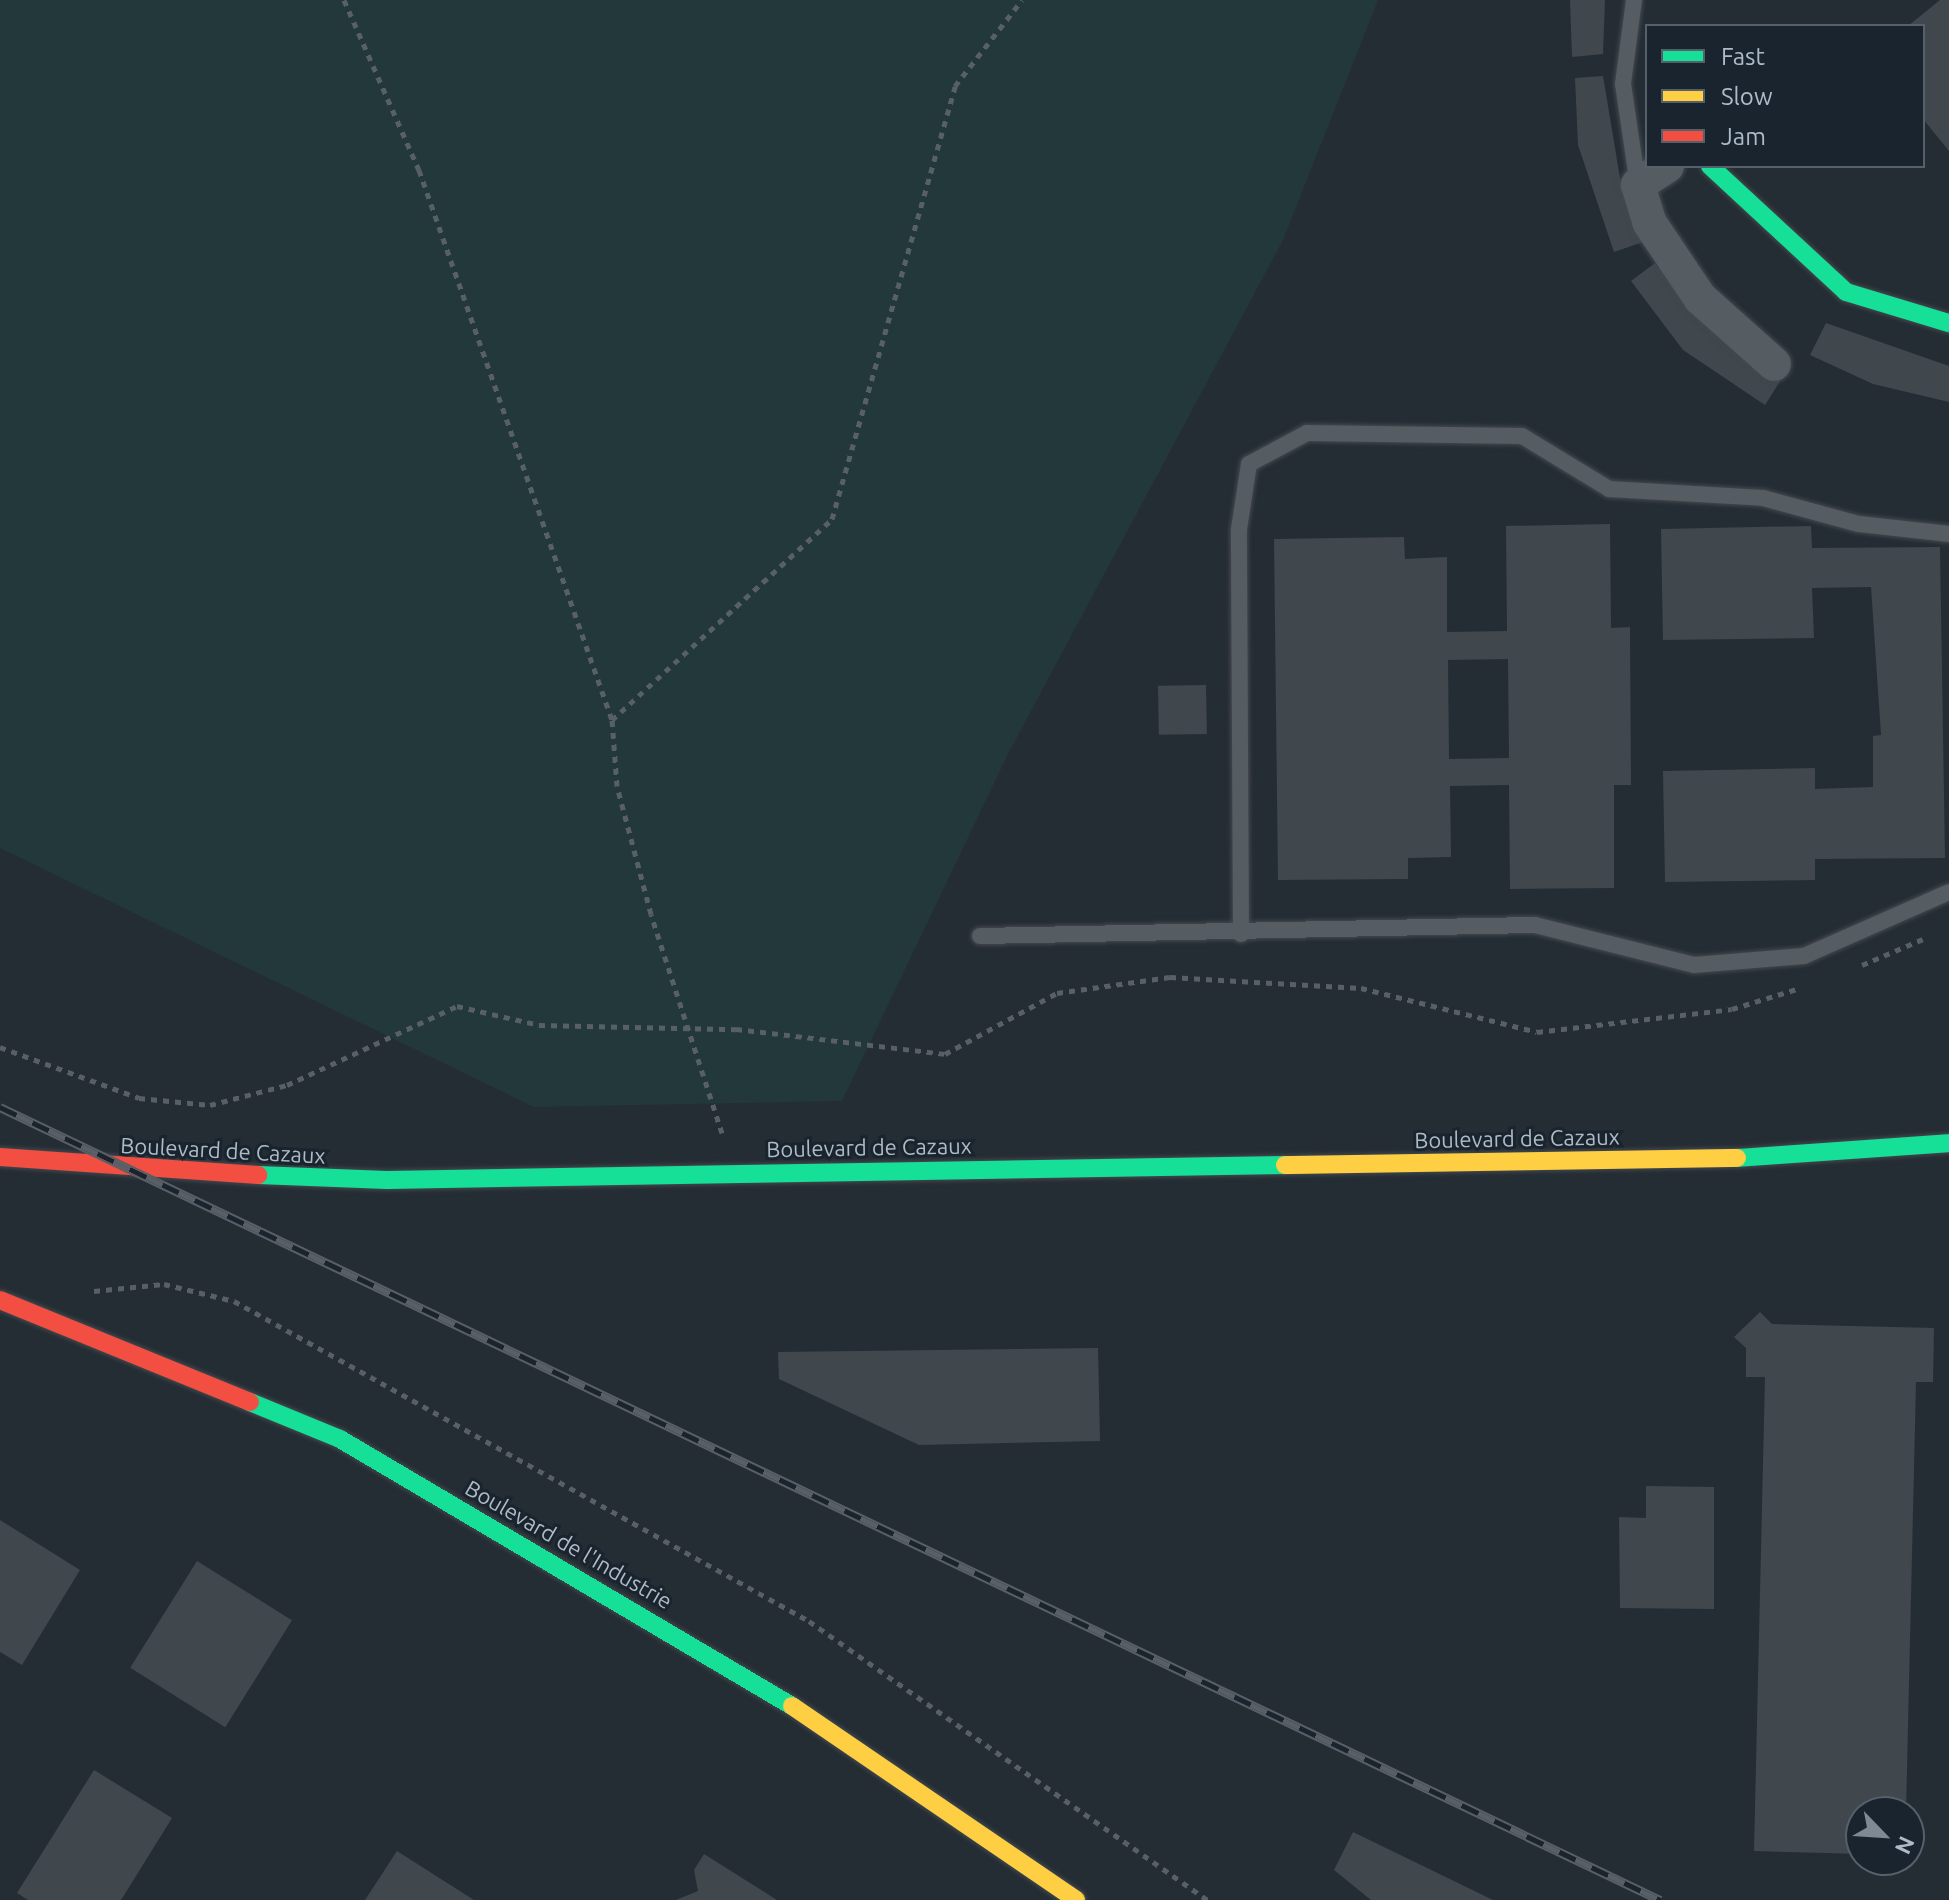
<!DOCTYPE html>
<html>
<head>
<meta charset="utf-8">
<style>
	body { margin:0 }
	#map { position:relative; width:1949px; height:1900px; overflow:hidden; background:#252d34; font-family:Ubuntu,sans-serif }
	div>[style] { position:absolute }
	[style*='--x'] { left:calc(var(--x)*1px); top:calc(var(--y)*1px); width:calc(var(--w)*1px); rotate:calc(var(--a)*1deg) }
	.green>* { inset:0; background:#22383a }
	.building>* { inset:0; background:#40474d; transform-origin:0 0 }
	.path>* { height:5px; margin-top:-2.5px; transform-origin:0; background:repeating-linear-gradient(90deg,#585f65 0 6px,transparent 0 12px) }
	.roads { filter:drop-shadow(0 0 2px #43494e) drop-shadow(0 0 2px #43494e) }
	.lane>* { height:16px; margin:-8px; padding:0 8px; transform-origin:8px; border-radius:8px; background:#555c62 }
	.street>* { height:34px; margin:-17px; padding:0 17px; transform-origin:17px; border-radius:17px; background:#555c62 }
	.fast>* { height:18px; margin:-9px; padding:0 9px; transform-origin:9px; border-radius:9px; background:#16e098 }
	.slow>* { height:18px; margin:-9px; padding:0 9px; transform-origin:9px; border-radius:9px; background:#ffcf43 }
	.jam>* { height:18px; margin:-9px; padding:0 9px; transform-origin:9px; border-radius:9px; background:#f24e42 }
	.rail>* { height:9px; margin-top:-4.5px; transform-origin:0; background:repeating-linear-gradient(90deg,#19242e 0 18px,#595f66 0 36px); box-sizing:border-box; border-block:2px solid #595f66 }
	span { translate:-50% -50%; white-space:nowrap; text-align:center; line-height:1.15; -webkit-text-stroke:6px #19242e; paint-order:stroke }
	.street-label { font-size:22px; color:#aebac6 }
	.legend { position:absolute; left:1645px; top:24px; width:280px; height:144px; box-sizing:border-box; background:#19242e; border:2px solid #55606b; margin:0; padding:10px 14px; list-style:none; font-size:24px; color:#aebac6 }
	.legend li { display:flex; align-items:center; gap:16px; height:40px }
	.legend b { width:40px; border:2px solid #55606b }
	.north { position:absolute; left:1845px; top:1796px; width:80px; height:80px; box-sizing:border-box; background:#19242e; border:2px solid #55606b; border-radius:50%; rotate:115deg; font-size:22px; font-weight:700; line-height:32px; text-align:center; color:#aebac6 }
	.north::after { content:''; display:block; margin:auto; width:28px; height:36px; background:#7e8993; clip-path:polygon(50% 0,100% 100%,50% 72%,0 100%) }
</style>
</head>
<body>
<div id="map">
	<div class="green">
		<div style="clip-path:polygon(0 0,1378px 0,1283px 240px,1008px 754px,842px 1101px,534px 1107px,0 848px)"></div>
	</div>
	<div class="building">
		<div style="clip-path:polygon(1570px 0,1605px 0,1603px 54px,1572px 57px)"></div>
		<div style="clip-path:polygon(1940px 0,1949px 0,1949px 151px,1923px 119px,1923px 26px,1908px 26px)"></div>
		<div style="clip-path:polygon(1603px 76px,1621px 184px,1643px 242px,1614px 252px,1578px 145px,1575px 78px)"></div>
		<div style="clip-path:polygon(1655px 263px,1691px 308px,1782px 378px,1765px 405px,1683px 350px,1631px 281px)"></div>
		<div style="clip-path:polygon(1826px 323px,1949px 366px,1949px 402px,1873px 384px,1810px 355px)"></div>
		<div style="clip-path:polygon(evenodd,1610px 524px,1611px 628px,1630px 627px,1631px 785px,1614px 785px,1614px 888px,1510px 889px,1509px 785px,1450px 786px,1451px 857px,1408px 858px,1408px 879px,1278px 880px,1274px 539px,1404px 537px,1405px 559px,1447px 557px,1447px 632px,1507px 631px,1506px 526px,1610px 524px,1508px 659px,1509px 758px,1449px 759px,1448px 660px,1508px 659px)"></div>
		<div style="clip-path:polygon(1811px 526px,1812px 548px,1940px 547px,1945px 858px,1815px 859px,1815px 880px,1665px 882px,1663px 771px,1815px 768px,1815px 789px,1873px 787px,1873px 736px,1881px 735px,1871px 587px,1812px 588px,1814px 638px,1663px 640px,1661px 529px)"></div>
		<div style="left:1206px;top:685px;width:49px;height:48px;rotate:89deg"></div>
		<div style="clip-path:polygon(1760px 1312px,1772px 1324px,1934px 1328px,1933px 1382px,1916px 1382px,1906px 1812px,1861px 1812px,1861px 1854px,1754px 1851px,1765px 1377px,1746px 1377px,1746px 1348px,1734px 1337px)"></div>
		<div style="clip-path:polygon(1098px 1348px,1100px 1441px,919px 1445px,779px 1379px,778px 1352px)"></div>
		<div style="clip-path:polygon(1646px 1486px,1714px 1487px,1714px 1609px,1620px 1608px,1619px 1517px,1646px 1518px)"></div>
		<div style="clip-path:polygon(0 1520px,80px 1570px,22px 1665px,0 1652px)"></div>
		<div style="left:197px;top:1561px;width:112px;height:126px;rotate:32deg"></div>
		<div style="clip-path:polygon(94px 1770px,172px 1818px,121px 1900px,28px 1900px,17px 1893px)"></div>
		<div style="clip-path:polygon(1353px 1832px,1493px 1900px,1371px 1900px,1334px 1870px)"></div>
		<div style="clip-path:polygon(397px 1851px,474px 1900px,365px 1900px)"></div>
		<div style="clip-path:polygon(704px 1854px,777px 1900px,676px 1900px,698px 1891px,694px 1870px)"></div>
	</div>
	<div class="path">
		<div style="--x:344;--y:0;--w:186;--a:66.2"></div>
		<div style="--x:419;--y:170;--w:583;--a:70.66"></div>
		<div style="--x:1862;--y:965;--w:66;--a:-23.1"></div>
		<div style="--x:0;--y:1047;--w:148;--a:20.1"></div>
		<div style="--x:139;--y:1098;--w:71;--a:5.6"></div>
		<div style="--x:210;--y:1105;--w:80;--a:-14.6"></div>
		<div style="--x:287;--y:1085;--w:187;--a:-24.9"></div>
		<div style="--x:457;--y:1006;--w:84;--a:13"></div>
		<div style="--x:539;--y:1025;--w:197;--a:1.2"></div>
		<div style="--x:736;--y:1029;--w:210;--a:6.8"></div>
		<div style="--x:945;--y:1054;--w:128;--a:-28.6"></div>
		<div style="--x:1057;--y:993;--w:114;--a:-8.1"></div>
		<div style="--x:1170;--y:977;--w:191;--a:3.3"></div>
		<div style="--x:1361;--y:988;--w:181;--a:14"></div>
		<div style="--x:1537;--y:1032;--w:196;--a:-6.7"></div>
		<div style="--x:1732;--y:1009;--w:71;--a:-17.2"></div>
		<div style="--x:722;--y:1133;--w:230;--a:-108"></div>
		<div style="--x:651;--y:914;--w:132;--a:-104.9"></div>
		<div style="--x:617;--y:786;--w:66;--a:-94.3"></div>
		<div style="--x:612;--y:720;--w:298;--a:-42.4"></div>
		<div style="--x:832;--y:519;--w:450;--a:-74.1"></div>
		<div style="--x:955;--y:86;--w:109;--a:-52.1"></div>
		<div style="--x:94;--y:1291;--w:70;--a:-5.7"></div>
		<div style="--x:164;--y:1284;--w:72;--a:13.7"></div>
		<div style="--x:234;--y:1301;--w:658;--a:29.1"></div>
		<div style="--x:809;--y:1621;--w:487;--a:35"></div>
	</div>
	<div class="roads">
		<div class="lane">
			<div style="--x:1634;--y:0;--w:85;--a:97.5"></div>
			<div style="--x:1623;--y:84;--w:102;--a:81.6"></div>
			<div style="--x:1241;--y:934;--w:405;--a:-90.3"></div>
			<div style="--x:1239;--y:529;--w:66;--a:-81.3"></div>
			<div style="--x:1249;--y:464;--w:66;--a:-28.1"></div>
			<div style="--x:1307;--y:433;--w:215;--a:0.8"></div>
			<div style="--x:1522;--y:436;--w:102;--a:31.3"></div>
			<div style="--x:1609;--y:489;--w:154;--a:3.3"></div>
			<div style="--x:1763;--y:498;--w:99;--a:15.2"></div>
			<div style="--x:1859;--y:524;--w:91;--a:6.3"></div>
			<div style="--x:980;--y:936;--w:555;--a:-1.14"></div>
			<div style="--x:1535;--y:925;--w:164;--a:14.1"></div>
			<div style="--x:1694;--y:965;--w:110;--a:-4.7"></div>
			<div style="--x:1804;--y:956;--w:158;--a:-23.8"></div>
		</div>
		<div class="street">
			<div style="--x:1667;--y:166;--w:35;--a:147"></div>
			<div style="--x:1638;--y:185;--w:39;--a:73"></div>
			<div style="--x:1649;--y:222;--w:92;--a:56.1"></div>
			<div style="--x:1700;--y:298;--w:99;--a:41.7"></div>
		</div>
		<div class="fast">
			<div style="--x:1710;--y:166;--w:185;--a:42.8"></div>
			<div style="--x:1846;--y:292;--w:108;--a:16.8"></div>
			<div style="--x:1737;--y:1158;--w:213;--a:-4"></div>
			<div style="--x:258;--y:1175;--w:129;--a:2.2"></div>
			<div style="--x:387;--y:1180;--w:898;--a:-0.96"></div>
			<div style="--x:250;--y:1402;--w:97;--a:22.3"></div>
			<div style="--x:340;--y:1439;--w:525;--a:30.57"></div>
		</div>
		<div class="slow">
			<div style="--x:1285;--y:1165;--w:452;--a:-0.9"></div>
			<div style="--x:792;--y:1706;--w:344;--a:34.3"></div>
		</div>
		<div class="jam">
			<div style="--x:0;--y:1157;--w:259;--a:4"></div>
			<div style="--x:0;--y:1300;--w:270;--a:22.2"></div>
		</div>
	</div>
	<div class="rail">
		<div style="--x:0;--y:1107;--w:1840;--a:25.53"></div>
	</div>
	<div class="street-label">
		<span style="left:1517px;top:1138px;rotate:-1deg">Boulevard de Cazaux</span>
		<span style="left:869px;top:1147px;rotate:-1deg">Boulevard de Cazaux</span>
		<span style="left:223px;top:1150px;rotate:3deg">Boulevard de Cazaux</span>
		<span style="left:569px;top:1544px;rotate:30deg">Boulevard de l'Industrie</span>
	</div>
	<ul class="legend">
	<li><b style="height:10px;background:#16e098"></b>Fast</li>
	<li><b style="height:10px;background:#ffcf43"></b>Slow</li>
	<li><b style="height:10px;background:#f24e42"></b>Jam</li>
	</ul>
	<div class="north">N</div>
</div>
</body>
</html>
